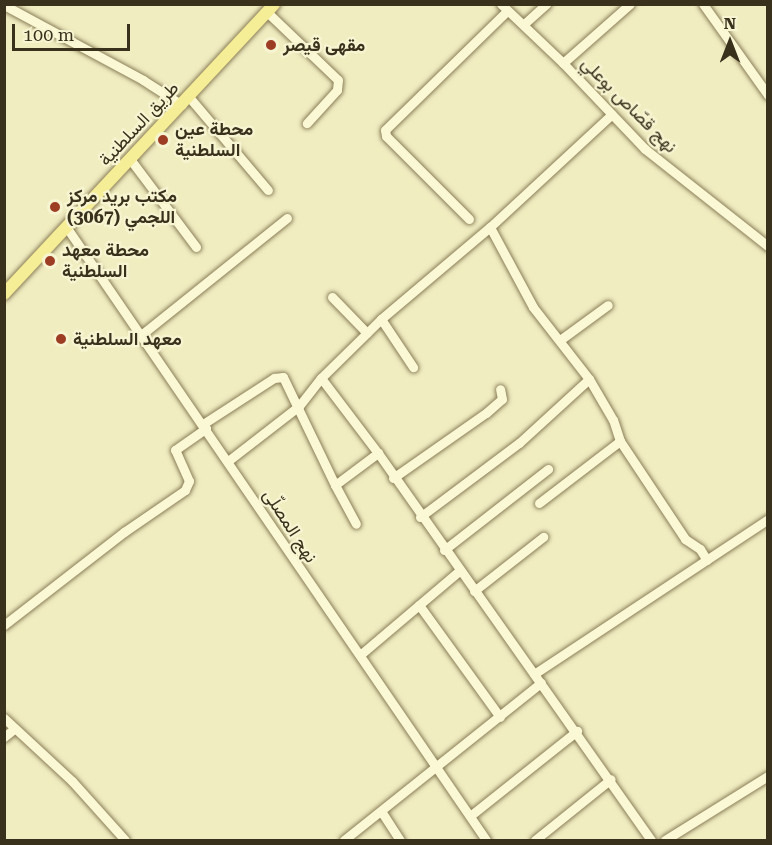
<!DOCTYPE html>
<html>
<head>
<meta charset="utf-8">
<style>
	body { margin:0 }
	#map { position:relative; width:772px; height:845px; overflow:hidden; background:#f0edc1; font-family:"Roboto Serif",Vazirmatn,serif }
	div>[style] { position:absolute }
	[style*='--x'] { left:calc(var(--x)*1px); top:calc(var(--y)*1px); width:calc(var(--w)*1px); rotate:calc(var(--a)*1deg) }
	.roads { filter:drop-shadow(0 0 2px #8b7e58) drop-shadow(0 0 2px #8b7e58) }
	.minor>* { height:9px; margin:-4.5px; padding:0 4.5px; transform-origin:4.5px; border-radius:4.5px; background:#fbf8d5 }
	.major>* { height:12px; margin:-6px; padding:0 6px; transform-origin:6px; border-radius:6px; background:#f6ed97 }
	.dots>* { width:16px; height:16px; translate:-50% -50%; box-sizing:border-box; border:3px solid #f7f5d1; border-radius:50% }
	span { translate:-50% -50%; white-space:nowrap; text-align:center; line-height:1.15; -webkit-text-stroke:4.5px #f7f5d1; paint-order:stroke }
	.poi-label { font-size:18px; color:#3a311d; font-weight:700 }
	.left { translate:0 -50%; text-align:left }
	.street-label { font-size:18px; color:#3a311d }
	.frame { position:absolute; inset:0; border:6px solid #3a311d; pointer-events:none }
	.north { position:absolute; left:700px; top:12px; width:60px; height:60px; -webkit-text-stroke:4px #f7f5d1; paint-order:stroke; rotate:0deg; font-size:16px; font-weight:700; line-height:24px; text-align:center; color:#3a311d }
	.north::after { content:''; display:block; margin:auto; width:21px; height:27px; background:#3a311d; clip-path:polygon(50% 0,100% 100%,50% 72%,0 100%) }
	.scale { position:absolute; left:12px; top:24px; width:118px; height:27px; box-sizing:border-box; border:3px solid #3a311d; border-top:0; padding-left:8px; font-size:18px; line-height:21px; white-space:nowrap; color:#3a311d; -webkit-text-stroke:4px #f7f5d1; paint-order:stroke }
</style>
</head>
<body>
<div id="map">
	<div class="roads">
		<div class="minor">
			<div style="--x:501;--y:4;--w:86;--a:43.6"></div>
			<div style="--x:563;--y:63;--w:119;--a:46.4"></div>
			<div style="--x:645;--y:149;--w:157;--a:38.3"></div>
			<div style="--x:703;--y:4;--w:112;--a:54.5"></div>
			<div style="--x:4;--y:5;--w:158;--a:28.3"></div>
			<div style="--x:143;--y:80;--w:46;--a:32.7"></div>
			<div style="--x:267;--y:12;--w:98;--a:43.8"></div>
			<div style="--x:338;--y:80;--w:10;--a:96"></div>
			<div style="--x:337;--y:90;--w:45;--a:132.3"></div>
			<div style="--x:524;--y:24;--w:30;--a:-42"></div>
			<div style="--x:563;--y:63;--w:89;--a:-41.4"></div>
			<div style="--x:189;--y:97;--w:122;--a:49.7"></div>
			<div style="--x:130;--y:159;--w:110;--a:53.1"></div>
			<div style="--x:469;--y:219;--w:117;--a:-135"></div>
			<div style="--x:386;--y:136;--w:6;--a:-99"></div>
			<div style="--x:385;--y:130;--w:170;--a:-44.3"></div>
			<div style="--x:67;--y:228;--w:742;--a:55.6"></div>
			<div style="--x:332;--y:297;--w:50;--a:45.8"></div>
			<div style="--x:381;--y:319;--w:58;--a:56.3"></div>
			<div style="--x:141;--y:335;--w:187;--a:-38.7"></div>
			<div style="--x:560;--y:340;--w:59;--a:-36.1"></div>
			<div style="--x:321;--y:378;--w:94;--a:52.8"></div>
			<div style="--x:203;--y:424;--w:85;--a:-32.9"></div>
			<div style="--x:274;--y:378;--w:9;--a:-6"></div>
			<div style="--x:283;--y:377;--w:120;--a:64.3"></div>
			<div style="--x:335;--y:485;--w:54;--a:-36.7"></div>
			<div style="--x:378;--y:453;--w:474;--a:54.8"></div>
			<div style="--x:620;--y:441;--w:118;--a:56.4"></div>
			<div style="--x:685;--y:539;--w:18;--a:34"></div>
			<div style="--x:700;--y:549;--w:13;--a:58"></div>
			<div style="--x:228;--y:461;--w:90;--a:-37.8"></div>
			<div style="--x:299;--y:406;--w:36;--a:-52"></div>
			<div style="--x:321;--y:378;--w:84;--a:-44.5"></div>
			<div style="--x:381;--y:319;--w:143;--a:-40.2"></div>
			<div style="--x:490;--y:227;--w:166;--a:-42.8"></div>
			<div style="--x:393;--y:478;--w:113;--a:-35"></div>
			<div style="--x:486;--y:413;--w:21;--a:-41"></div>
			<div style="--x:502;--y:399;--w:10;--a:-101"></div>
			<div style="--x:335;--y:485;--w:44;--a:61.7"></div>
			<div style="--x:539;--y:503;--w:102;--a:-37.4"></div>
			<div style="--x:620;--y:441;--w:22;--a:-108"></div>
			<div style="--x:613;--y:420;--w:48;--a:-120.3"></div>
			<div style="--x:420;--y:517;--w:124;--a:-36.8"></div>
			<div style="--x:519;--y:443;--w:95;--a:-42.4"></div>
			<div style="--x:589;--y:379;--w:91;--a:-127.9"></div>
			<div style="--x:533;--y:307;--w:91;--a:-118.3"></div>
			<div style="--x:444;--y:550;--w:132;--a:-37.9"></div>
			<div style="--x:474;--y:591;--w:88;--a:-38"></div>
			<div style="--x:419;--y:605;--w:138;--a:54.1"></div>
			<div style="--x:4;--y:625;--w:152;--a:-37.8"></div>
			<div style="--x:124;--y:532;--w:74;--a:-34.5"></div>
			<div style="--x:185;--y:490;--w:10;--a:-66"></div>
			<div style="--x:189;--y:481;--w:34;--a:-114"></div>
			<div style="--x:175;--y:450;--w:38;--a:-35"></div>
			<div style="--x:360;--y:655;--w:130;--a:-40.3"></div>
			<div style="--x:534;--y:674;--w:281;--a:-33.5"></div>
			<div style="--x:4;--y:718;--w:93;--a:42.8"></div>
			<div style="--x:72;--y:781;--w:79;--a:48.1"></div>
			<div style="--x:4;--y:737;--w:13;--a:-39"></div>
			<div style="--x:381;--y:811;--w:35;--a:57"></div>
			<div style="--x:470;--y:816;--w:137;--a:-38.5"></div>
			<div style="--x:344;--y:840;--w:252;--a:-38.6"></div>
			<div style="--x:535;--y:840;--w:97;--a:-38.8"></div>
			<div style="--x:665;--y:840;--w:121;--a:-31.9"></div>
		</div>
		<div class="major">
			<div style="--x:4;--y:294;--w:396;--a:-47"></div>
		</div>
	</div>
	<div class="dots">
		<div style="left:271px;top:45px;background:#9d3e24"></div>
		<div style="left:163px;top:140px;background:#9d3e24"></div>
		<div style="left:55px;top:207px;background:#9d3e24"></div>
		<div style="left:50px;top:261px;background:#9d3e24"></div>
		<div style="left:61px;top:339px;background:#9d3e24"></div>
	</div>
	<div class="poi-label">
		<span class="left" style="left:283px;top:45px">مقهى قيصر</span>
		<span class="left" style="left:175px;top:140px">محطة عين<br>السلطنية</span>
		<span class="left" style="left:67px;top:207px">مكتب بريد مركز<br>اللجمي (3067)</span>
		<span class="left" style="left:62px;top:261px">محطة معهد<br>السلطنية</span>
		<span class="left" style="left:73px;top:339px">معهد السلطنية</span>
	</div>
	<div class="street-label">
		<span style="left:629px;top:105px;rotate:45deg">نهج قصّاص بوعلي</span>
		<span style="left:139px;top:124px;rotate:-47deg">طريق السلطنية</span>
		<span style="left:290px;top:526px;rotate:57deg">نهج المصلّى</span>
	</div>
	<div class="frame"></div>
	<div class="north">N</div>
	<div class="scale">100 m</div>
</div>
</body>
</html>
